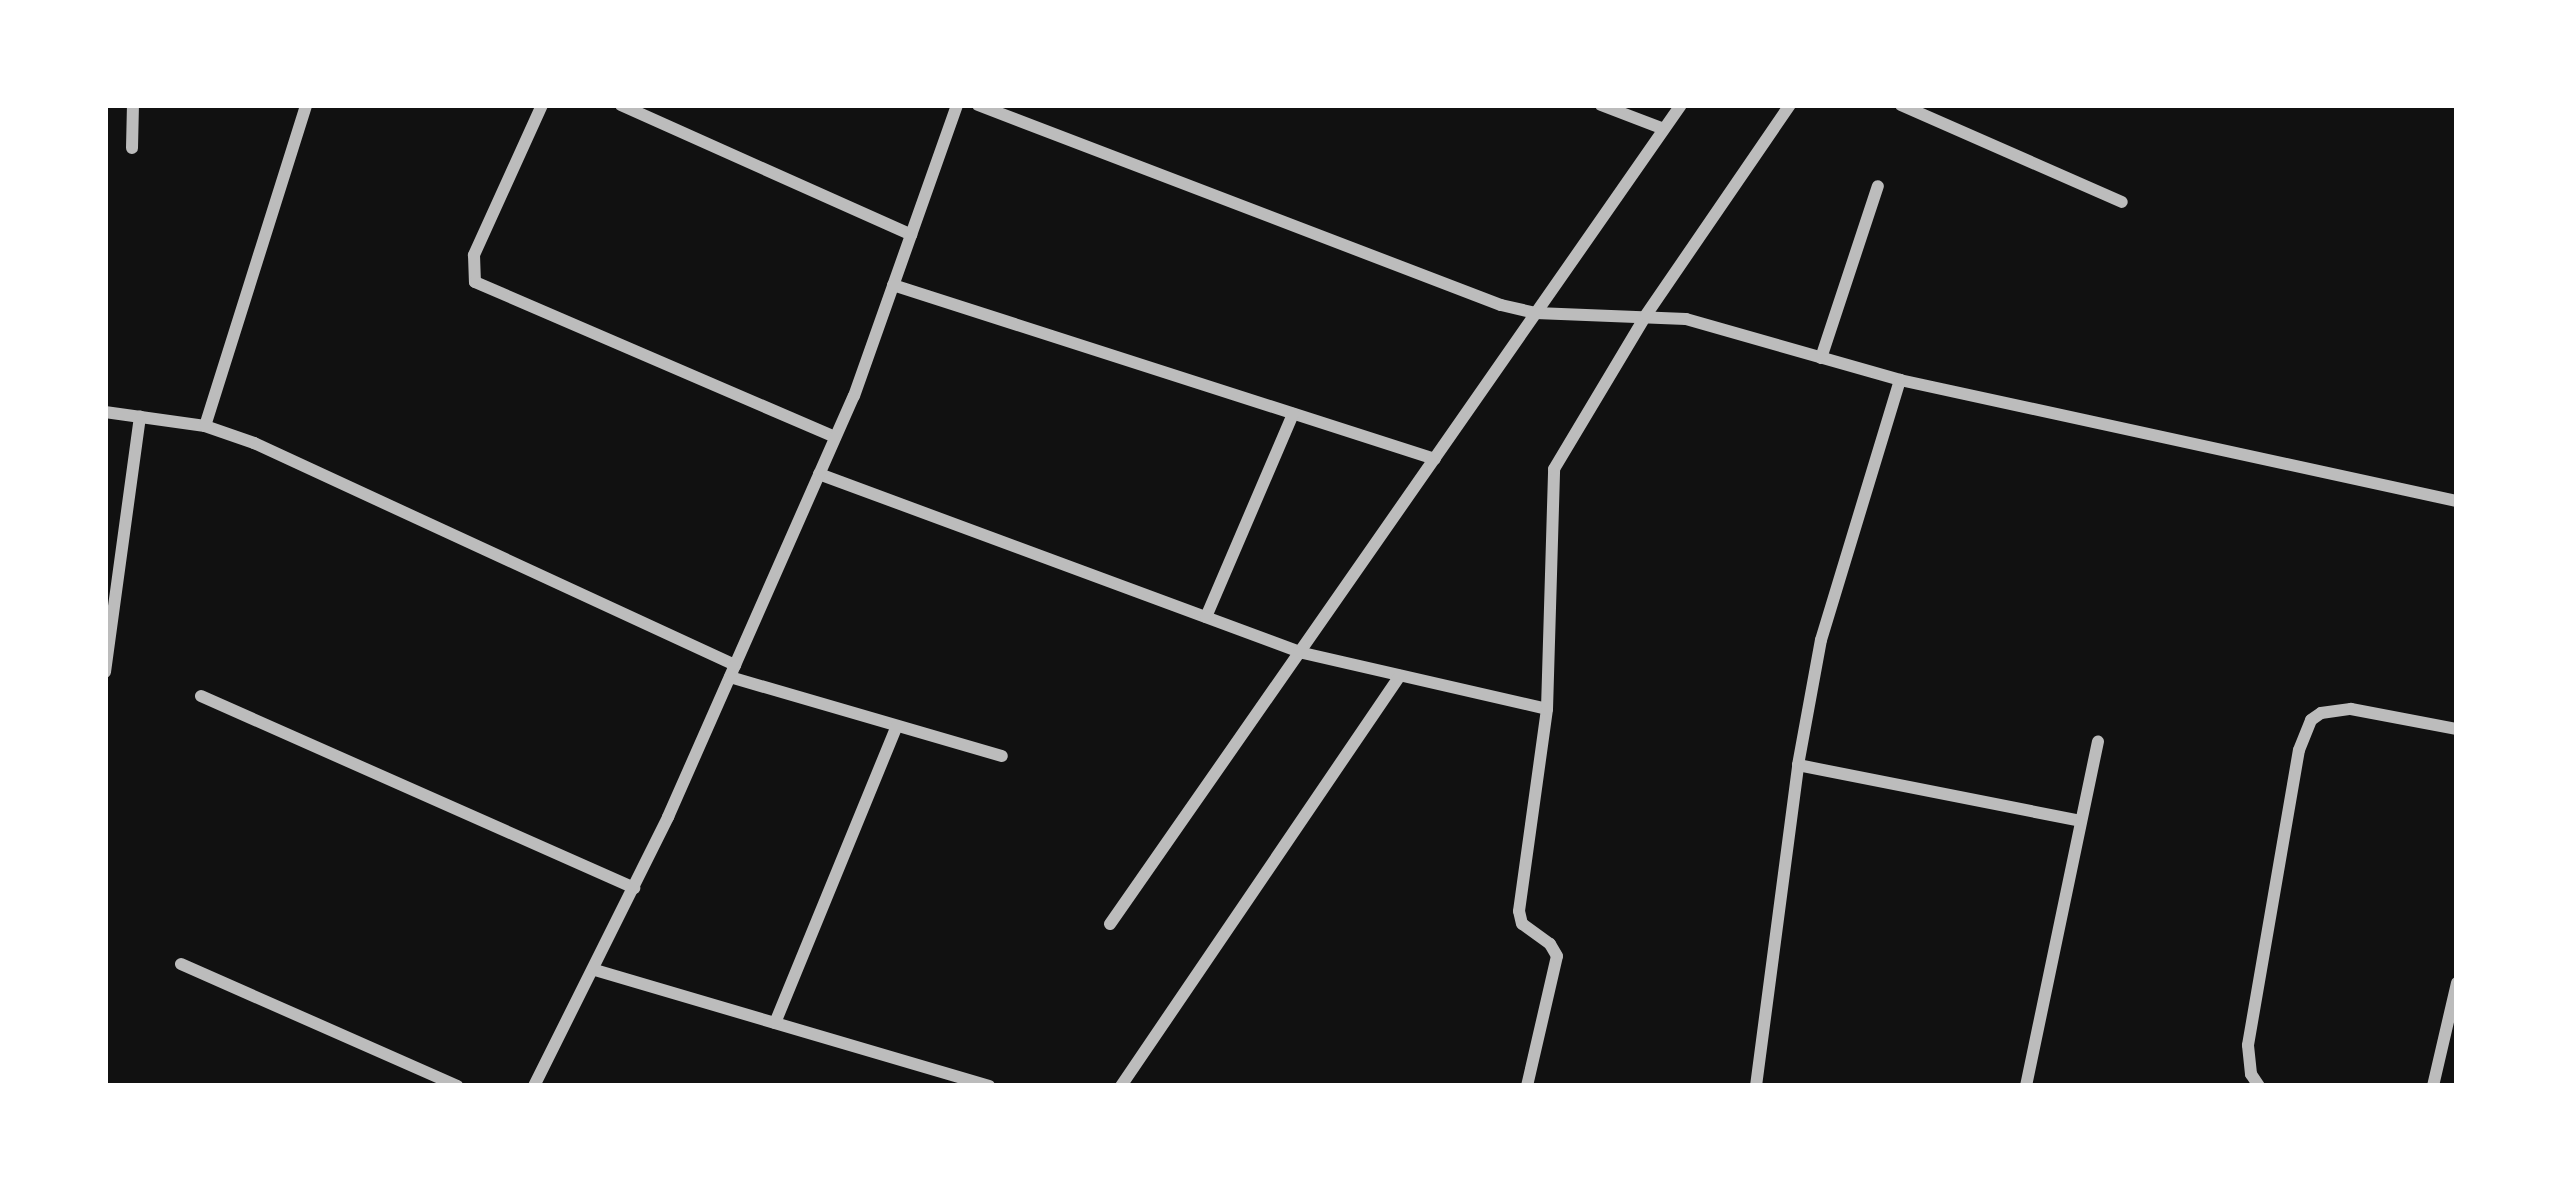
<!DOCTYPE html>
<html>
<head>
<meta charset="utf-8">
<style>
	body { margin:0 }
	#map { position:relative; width:2562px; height:1191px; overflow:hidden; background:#111; font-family:"Open Sans",sans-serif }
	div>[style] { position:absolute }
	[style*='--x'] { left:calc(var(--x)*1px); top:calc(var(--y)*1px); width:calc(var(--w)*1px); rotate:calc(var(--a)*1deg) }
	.minor>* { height:12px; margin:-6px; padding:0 6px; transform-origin:6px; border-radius:6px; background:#bcbcbc }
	span { translate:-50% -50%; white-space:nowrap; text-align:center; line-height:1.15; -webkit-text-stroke:9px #fff; paint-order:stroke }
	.frame { position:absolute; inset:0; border:108px solid #fff; pointer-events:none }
</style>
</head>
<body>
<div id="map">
	<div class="minor">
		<div style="--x:542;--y:105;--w:165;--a:114.4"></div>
		<div style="--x:474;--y:255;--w:27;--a:88"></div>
		<div style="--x:475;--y:282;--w:392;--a:23.3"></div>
		<div style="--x:621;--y:105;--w:318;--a:24.1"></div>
		<div style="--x:978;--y:105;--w:560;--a:20.93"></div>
		<div style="--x:1501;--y:305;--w:36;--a:13"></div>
		<div style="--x:1536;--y:313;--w:150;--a:2.3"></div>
		<div style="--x:1686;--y:319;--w:223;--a:15.9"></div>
		<div style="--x:1900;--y:380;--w:570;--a:12.26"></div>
		<div style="--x:1601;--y:105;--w:67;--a:20.9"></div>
		<div style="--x:1901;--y:105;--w:241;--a:23.7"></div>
		<div style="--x:132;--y:148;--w:43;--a:-88.7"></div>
		<div style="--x:893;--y:285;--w:569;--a:17.8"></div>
		<div style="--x:1821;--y:358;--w:181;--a:-71.7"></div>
		<div style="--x:105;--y:412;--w:101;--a:8"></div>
		<div style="--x:205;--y:426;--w:52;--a:19.1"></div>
		<div style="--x:254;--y:443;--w:530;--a:24.78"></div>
		<div style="--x:205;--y:426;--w:337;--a:-72.5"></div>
		<div style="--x:819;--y:474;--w:516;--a:20.3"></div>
		<div style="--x:1303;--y:653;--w:250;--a:12.9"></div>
		<div style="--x:1206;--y:617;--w:221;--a:-66.8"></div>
		<div style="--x:105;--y:672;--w:258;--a:-82.2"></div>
		<div style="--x:730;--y:677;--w:283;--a:16.2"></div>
		<div style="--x:201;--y:696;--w:474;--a:23.9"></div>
		<div style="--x:1798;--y:765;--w:288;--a:11.2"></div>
		<div style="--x:1110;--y:924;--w:998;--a:-55.12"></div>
		<div style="--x:181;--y:964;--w:302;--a:23.8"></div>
		<div style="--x:595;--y:970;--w:411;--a:16.4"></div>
		<div style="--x:775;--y:1023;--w:321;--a:-67.7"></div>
		<div style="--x:534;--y:1086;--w:301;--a:-63.5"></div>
		<div style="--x:668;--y:817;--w:460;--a:-66.2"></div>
		<div style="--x:854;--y:396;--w:309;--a:-70.5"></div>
		<div style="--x:1121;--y:1086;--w:496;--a:-55.8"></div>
		<div style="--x:1527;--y:1086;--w:133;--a:-77"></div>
		<div style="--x:1557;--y:956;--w:14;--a:-120"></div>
		<div style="--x:1550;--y:944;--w:34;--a:-144"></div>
		<div style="--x:1522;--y:924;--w:13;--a:-103"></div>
		<div style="--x:1519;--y:911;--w:204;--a:-82.1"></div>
		<div style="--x:1547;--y:709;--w:240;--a:-88.3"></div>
		<div style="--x:1554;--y:469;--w:179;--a:-59.1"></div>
		<div style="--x:1646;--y:315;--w:255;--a:-55.6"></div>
		<div style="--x:1756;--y:1086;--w:324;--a:-82.5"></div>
		<div style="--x:1798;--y:765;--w:127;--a:-79.6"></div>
		<div style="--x:1821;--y:640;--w:272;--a:-73.1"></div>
		<div style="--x:2026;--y:1086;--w:352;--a:-78.2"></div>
		<div style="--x:2259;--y:1086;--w:14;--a:-124"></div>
		<div style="--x:2251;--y:1074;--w:29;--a:-96"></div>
		<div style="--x:2248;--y:1045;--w:299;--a:-80.2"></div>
		<div style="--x:2299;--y:750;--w:32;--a:-68"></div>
		<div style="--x:2311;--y:720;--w:12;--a:-35"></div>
		<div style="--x:2321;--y:713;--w:30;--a:-8"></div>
		<div style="--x:2351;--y:709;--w:108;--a:10.7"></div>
		<div style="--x:2433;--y:1086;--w:106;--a:-76.9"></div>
	</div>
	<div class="frame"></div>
</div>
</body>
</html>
